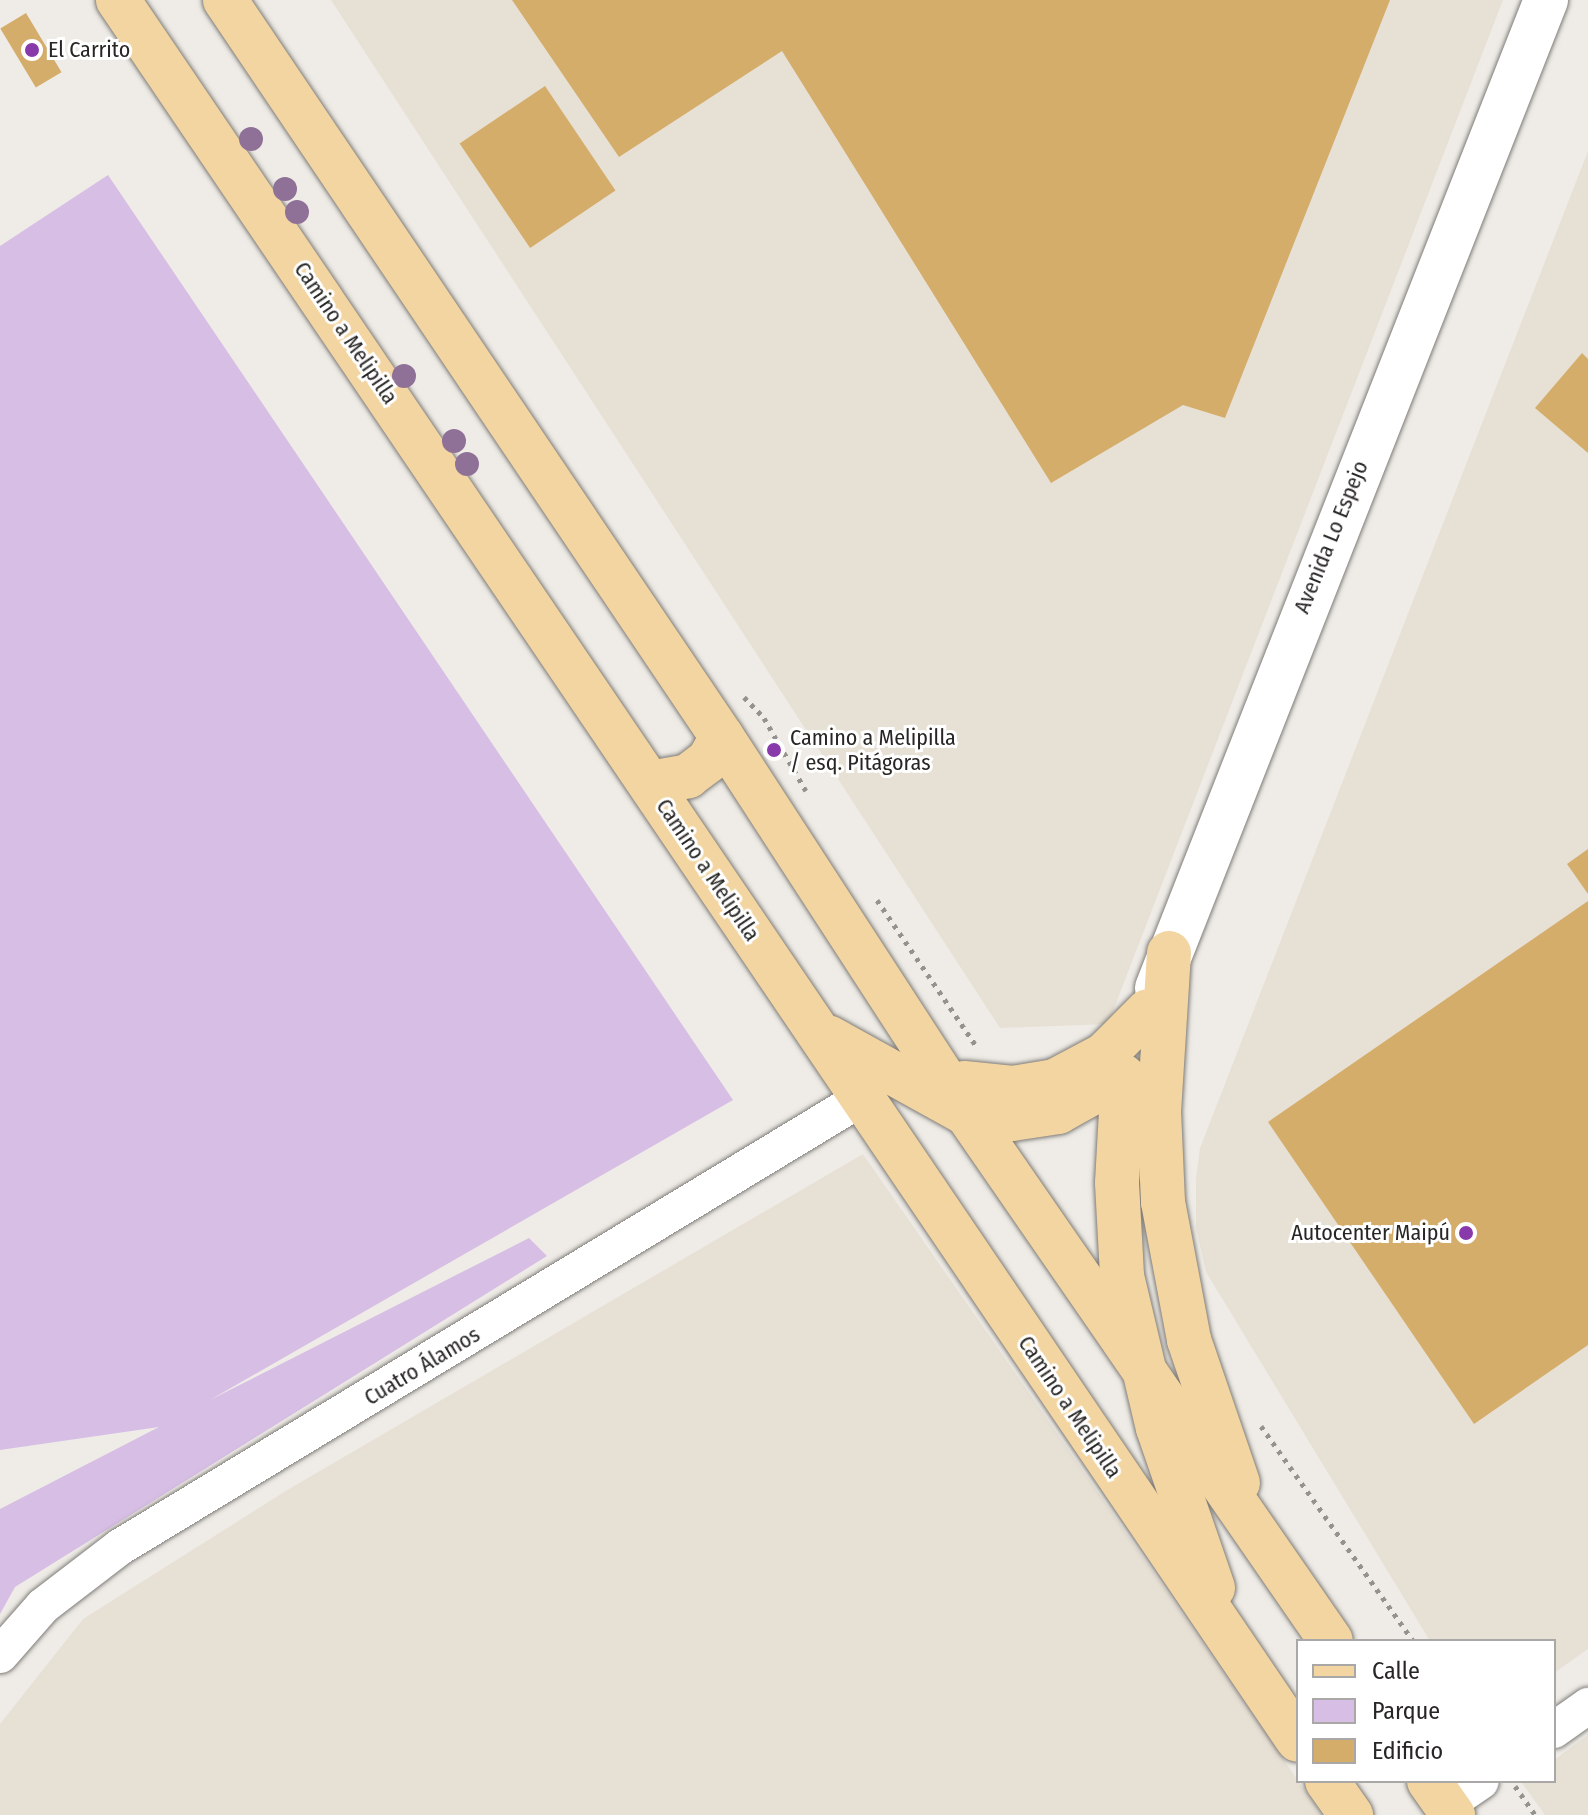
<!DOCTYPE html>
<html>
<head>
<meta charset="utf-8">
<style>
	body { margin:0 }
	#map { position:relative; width:1588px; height:1815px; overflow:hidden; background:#efece7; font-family:"Fira Sans Condensed",sans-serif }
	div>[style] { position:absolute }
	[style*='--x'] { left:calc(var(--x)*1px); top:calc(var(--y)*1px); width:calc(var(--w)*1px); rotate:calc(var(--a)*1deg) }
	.built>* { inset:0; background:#e7e0d5 }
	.green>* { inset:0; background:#d7bee5 }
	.building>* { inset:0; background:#d5ad6b; transform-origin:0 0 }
	.path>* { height:5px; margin-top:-2.5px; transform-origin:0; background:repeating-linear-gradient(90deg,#94928f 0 4px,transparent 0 10px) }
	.roads { filter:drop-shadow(0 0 2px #7f7c78) drop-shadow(0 0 2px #7f7c78) }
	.street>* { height:36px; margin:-18px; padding:0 18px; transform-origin:18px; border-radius:18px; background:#fff }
	.secondary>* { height:44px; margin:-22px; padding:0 22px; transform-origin:22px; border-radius:22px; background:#fff }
	.primary>* { height:44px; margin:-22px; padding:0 22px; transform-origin:22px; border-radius:22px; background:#f3d5a2 }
	.trees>* { width:24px; height:24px; margin:-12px; border-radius:50%; background:#8f7197 }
	.dots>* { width:22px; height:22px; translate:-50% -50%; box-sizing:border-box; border:4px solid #fff; border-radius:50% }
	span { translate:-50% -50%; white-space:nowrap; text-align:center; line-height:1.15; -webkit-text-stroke:6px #fff; paint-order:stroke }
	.poi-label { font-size:22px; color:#272624 }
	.left { translate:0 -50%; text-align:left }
	.right { translate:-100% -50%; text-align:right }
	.street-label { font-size:22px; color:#272624 }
	.legend { position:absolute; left:1296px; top:1639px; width:260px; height:144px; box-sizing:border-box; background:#fff; border:2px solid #a9a8a7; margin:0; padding:10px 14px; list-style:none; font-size:24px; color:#272624 }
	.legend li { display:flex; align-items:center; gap:16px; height:40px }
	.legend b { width:40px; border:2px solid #a9a8a7 }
</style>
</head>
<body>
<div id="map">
	<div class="built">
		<div style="clip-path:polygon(331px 0,1503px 0,1108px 1024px,1000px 1028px)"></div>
		<div style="clip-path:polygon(1588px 151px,1588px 1649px,1554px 1673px,1554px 1641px,1430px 1641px,1206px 1272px,1196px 1228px,1196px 1178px,1200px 1148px)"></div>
		<div style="clip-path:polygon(863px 1154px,1322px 1815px,0 1815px,0 1724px,83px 1619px,289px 1489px)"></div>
		<div style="clip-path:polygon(1588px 1735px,1588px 1815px,1545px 1815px,1522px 1783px,1554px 1781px,1554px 1760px)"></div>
	</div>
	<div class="green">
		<div style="clip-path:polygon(108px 175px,733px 1100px,210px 1400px,529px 1238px,547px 1256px,15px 1587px,0 1614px,0 1509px,159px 1427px,0 1450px,0 246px)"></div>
	</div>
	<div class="building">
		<div style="clip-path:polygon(512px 0,1390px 0,1225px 418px,1183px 405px,1051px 483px,782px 51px,619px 157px)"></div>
		<div style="left:26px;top:13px;width:69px;height:30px;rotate:59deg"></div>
		<div style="left:545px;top:86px;width:126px;height:103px;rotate:56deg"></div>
		<div style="clip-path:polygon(1582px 353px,1588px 359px,1588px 453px,1535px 408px)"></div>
		<div style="clip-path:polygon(1588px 849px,1588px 894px,1567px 864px)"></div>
		<div style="clip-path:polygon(1588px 901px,1588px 1345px,1474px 1424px,1268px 1122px)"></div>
	</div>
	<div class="path">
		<div style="--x:744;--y:697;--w:29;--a:46"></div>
		<div style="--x:764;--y:718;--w:84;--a:60.1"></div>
		<div style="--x:877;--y:900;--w:178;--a:55.8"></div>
		<div style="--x:1261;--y:1426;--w:263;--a:54.7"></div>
		<div style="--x:1515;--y:1786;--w:35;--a:55"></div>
	</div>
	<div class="roads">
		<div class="street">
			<div style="--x:0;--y:1655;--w:65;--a:-48.7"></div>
			<div style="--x:43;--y:1606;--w:97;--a:-37.5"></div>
			<div style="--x:120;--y:1547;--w:867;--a:-31.18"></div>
			<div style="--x:1554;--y:1730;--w:42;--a:-35.2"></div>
			<div style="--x:1446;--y:1805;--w:42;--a:-34.4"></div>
		</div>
		<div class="secondary">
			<div style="--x:1157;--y:988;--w:1062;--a:-68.51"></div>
		</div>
		<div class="primary">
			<div style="--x:118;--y:0;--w:2102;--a:55.86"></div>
			<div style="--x:225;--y:0;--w:889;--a:56.01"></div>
			<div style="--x:722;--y:737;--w:450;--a:57"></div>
			<div style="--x:967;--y:1114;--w:640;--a:55.37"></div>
			<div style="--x:650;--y:783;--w:39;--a:-10"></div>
			<div style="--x:688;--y:776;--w:26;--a:-37"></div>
			<div style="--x:709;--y:760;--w:26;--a:-61"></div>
			<div style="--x:1169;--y:953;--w:158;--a:93.6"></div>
			<div style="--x:1159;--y:1111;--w:91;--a:87.5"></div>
			<div style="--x:1163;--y:1202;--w:140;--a:79.3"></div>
			<div style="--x:1189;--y:1340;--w:151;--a:71.1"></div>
			<div style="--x:828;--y:1037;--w:159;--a:29"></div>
			<div style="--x:967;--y:1114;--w:45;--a:6.3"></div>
			<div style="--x:1012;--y:1119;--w:47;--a:-8.7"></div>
			<div style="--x:1058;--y:1112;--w:74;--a:-29"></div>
			<div style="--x:1123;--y:1076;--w:107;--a:93.2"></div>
			<div style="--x:1117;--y:1183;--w:93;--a:86.9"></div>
			<div style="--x:1122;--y:1276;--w:156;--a:76.7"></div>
			<div style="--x:1158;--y:1428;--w:169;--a:71"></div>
			<div style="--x:964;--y:1083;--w:49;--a:5.8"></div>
			<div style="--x:1013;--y:1088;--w:43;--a:-9.5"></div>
			<div style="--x:1055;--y:1081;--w:55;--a:-28"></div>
			<div style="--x:1104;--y:1055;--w:62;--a:-45"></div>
			<div style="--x:1327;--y:1781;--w:42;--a:54.8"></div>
			<div style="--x:1429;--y:1781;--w:42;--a:54.8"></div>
		</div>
	</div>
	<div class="trees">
		<div style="left:251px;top:139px"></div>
		<div style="left:285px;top:189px"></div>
		<div style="left:297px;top:212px"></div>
		<div style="left:404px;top:376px"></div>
		<div style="left:454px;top:441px"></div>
		<div style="left:467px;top:464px"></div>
	</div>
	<div class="dots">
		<div style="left:32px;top:50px;background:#883aab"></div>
		<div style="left:774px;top:750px;background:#883aab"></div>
		<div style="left:1466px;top:1233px;background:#883aab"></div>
	</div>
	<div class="poi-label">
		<span class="left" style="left:48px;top:50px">El Carrito</span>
		<span class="left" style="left:790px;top:750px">Camino a Melipilla<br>/ esq. Pitágoras</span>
		<span class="right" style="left:1450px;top:1233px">Autocenter Maipú</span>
	</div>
	<div class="street-label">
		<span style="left:346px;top:333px;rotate:56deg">Camino a Melipilla</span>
		<span style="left:1331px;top:537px;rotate:-68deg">Avenida Lo Espejo</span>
		<span style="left:708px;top:870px;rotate:56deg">Camino a Melipilla</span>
		<span style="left:422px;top:1366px;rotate:-31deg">Cuatro Álamos</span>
		<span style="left:1070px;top:1407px;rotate:56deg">Camino a Melipilla</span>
	</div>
	<ul class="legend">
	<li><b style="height:10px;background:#f3d5a2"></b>Calle</li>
	<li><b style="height:22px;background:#d7bee5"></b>Parque</li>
	<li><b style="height:22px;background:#d5ad6b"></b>Edificio</li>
	</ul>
</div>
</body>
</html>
